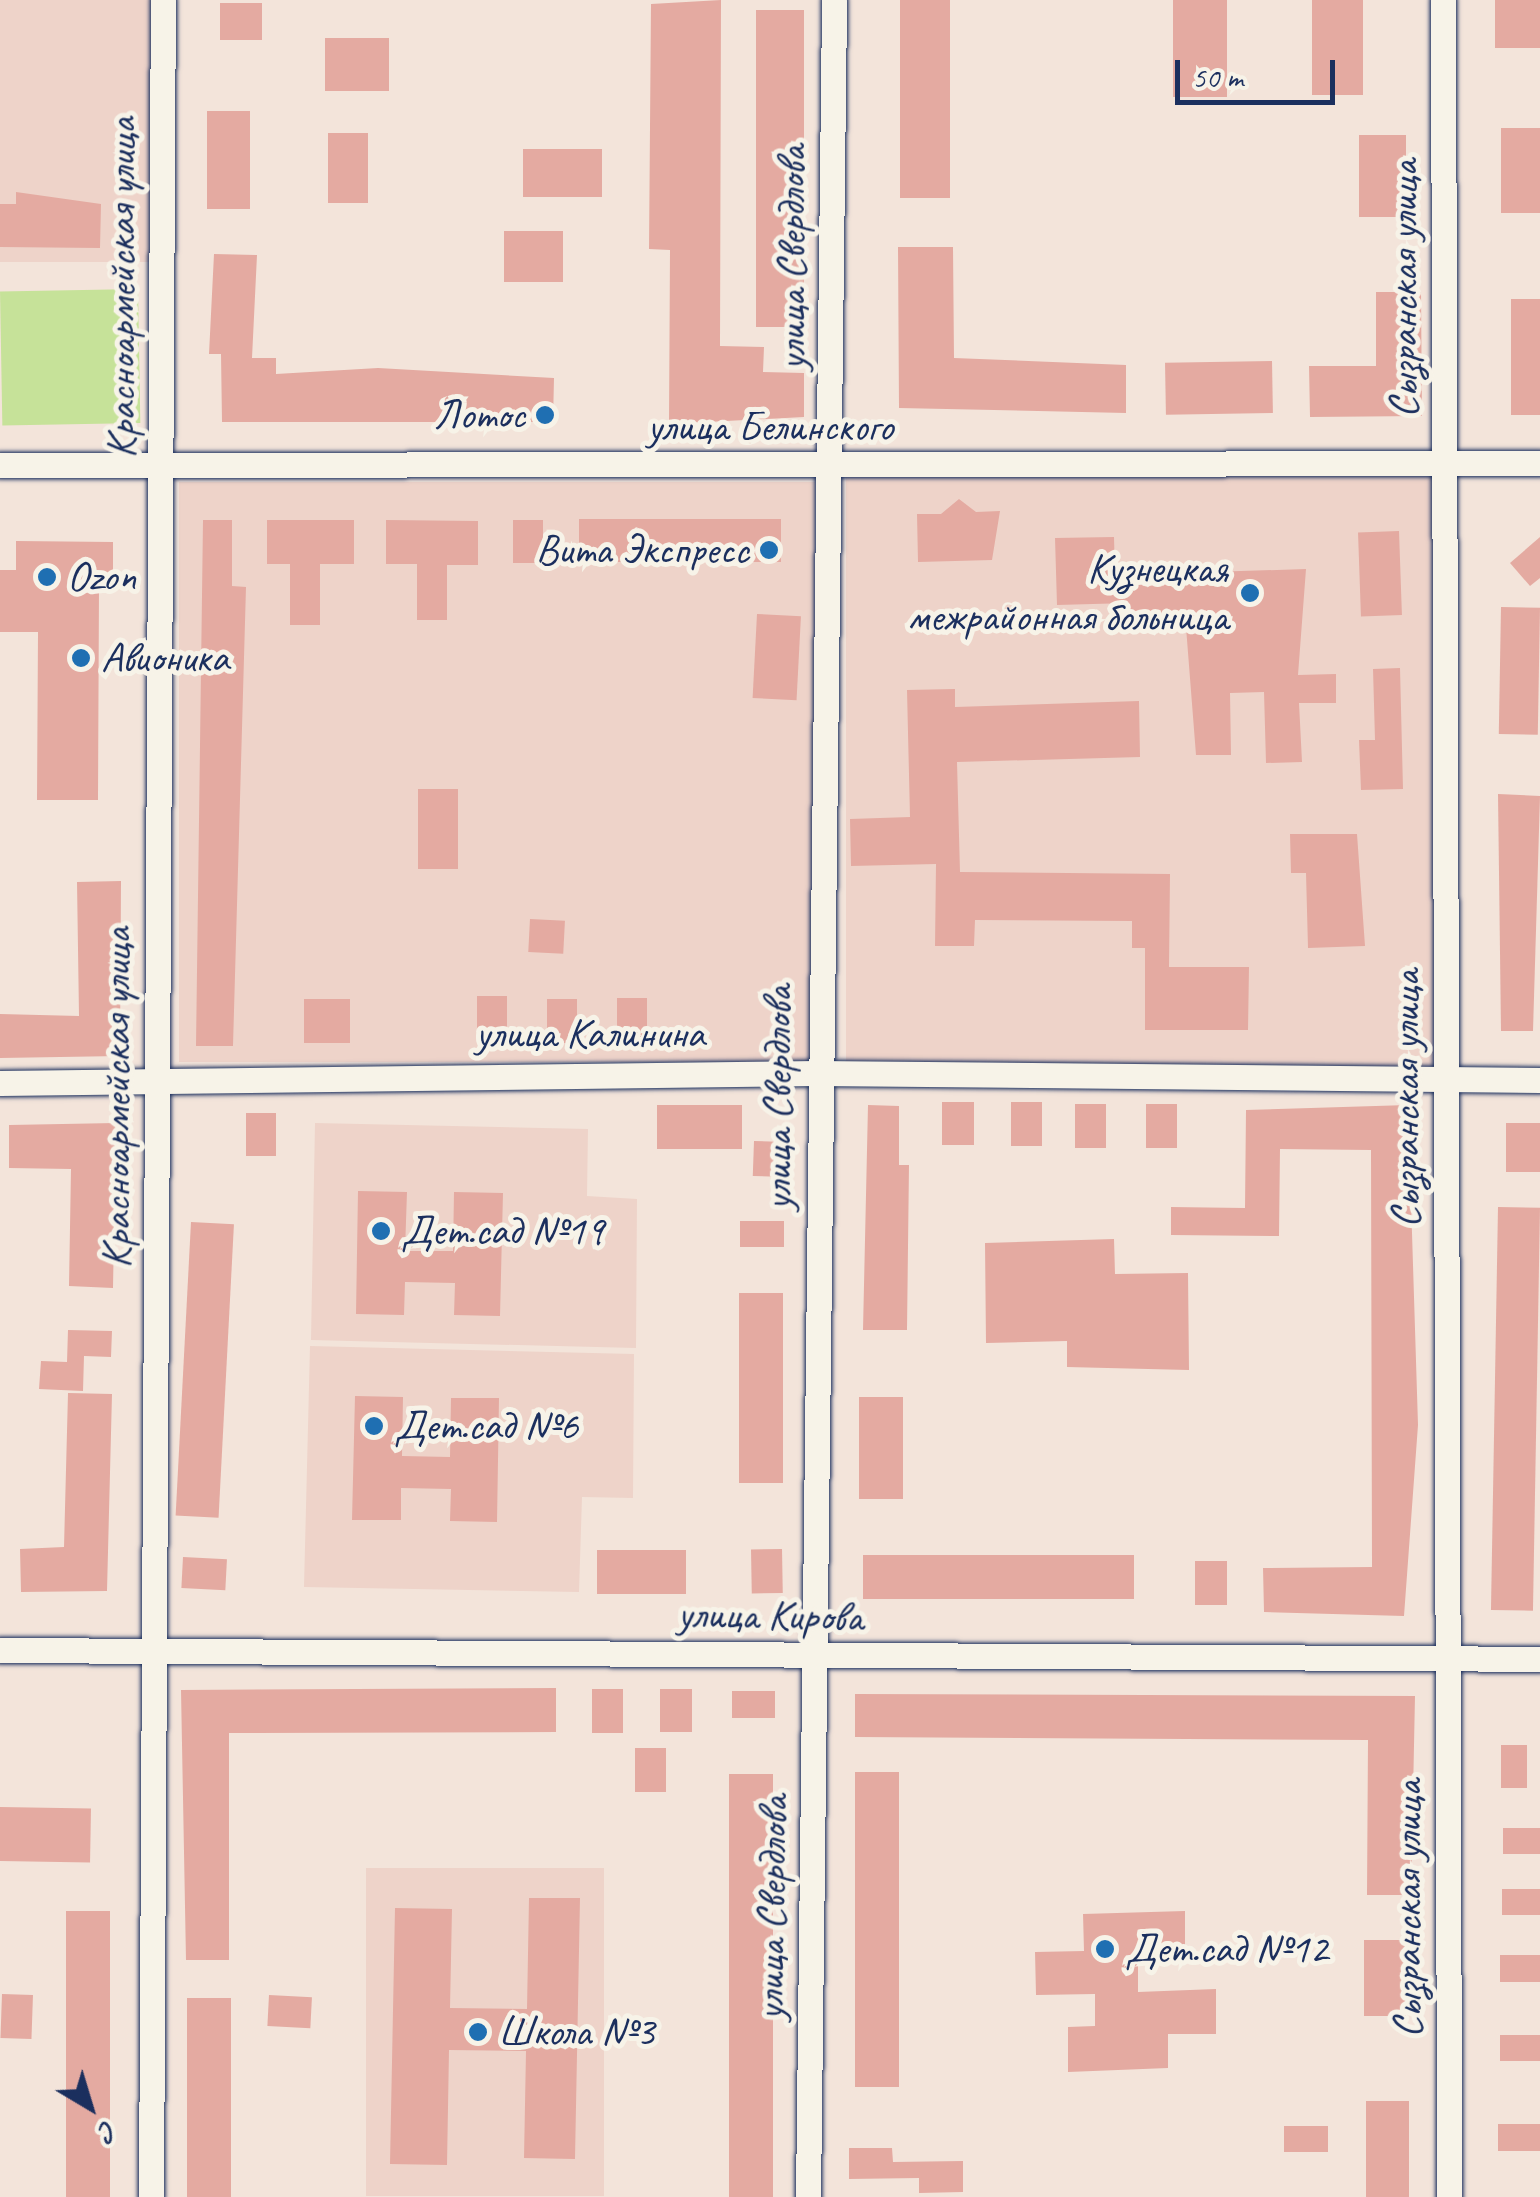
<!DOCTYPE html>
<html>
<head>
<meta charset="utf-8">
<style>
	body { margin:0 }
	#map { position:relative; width:1540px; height:2197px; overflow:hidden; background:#f3e4da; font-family:Caveat,sans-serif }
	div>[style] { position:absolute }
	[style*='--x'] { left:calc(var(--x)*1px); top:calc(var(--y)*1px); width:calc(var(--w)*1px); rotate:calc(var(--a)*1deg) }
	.built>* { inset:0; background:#eed3c9; transform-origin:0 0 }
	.green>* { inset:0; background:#c6e299; transform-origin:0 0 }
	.building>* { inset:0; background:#e4aaa1; transform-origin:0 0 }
	.roads { filter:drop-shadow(0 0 2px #1b2f5e) drop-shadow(0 0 2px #1b2f5e) }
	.minor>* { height:25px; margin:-12.5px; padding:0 12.5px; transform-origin:12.5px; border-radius:12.5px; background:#f7f3e8 }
	.dots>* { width:28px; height:28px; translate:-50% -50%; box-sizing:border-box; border:5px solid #f7f3e8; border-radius:50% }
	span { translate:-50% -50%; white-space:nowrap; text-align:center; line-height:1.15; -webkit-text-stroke:10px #f7f3e8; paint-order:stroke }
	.street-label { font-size:42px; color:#1b2f5e }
	.poi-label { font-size:42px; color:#1b2f5e }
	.right { translate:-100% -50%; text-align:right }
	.left { translate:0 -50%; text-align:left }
	.north { position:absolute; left:40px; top:2057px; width:100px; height:100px; -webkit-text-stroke:8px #f7f3e8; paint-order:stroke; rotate:142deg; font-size:28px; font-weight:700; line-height:40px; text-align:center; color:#1b2f5e }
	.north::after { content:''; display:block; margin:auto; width:35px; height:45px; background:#1b2f5e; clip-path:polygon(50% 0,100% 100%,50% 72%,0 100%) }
	.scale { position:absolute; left:1175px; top:60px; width:160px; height:45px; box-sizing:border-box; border:5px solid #1b2f5e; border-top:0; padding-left:12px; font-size:30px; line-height:35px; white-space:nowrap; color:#1b2f5e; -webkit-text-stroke:8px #f7f3e8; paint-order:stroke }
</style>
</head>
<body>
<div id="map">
	<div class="built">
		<div style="left:0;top:0;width:156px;height:262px"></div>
		<div style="left:1437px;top:473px;width:600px;height:591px;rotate:90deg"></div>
		<div style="left:179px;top:482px;width:636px;height:580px"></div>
		<div style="clip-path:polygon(315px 1123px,588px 1129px,587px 1196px,637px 1199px,636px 1348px,311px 1340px)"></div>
		<div style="clip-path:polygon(310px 1346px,634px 1354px,633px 1498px,582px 1497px,579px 1592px,304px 1587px)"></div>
		<div style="left:366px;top:1868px;width:238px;height:328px"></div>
	</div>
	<div class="green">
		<div style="left:138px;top:289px;width:134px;height:138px;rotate:89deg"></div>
	</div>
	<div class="building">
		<div style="clip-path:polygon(721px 0,720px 346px,764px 347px,763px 372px,804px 373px,804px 417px,669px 424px,670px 250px,649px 249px,651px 4px)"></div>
		<div style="left:900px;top:0;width:50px;height:198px"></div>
		<div style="left:1173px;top:0;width:54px;height:97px"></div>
		<div style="left:1312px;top:0;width:51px;height:95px"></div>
		<div style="left:1495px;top:0;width:45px;height:48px"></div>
		<div style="left:220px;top:3px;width:42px;height:37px"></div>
		<div style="left:756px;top:10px;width:48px;height:317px"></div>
		<div style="left:325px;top:38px;width:64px;height:53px"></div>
		<div style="left:207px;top:111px;width:43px;height:98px"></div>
		<div style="left:1501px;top:128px;width:39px;height:85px"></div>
		<div style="left:328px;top:133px;width:40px;height:70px"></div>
		<div style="left:1406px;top:135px;width:82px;height:47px;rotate:90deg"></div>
		<div style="left:523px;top:149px;width:79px;height:48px"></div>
		<div style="clip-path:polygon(16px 192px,101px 204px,100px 248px,0 247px,0 204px,16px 204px)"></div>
		<div style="left:504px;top:231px;width:59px;height:51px"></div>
		<div style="clip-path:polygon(898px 247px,953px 247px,954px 358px,1126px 365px,1126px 413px,899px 408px)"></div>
		<div style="clip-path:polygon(214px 254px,257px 255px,252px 358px,276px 358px,276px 374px,378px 368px,554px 378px,553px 422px,222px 422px,221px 354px,209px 354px)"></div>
		<div style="clip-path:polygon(1376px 292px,1421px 292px,1422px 416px,1310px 417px,1309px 366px,1376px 366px)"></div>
		<div style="left:1540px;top:299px;width:116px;height:29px;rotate:90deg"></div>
		<div style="left:1272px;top:361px;width:52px;height:107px;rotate:89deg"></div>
		<div style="clip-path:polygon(959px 499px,976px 512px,1000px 511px,992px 560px,918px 562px,917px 514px,941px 514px)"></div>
		<div style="left:781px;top:519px;width:43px;height:202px;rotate:90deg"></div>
		<div style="clip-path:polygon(203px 520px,232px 520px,232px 586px,246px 587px,233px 1046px,196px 1046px)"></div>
		<div style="clip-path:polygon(267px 520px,354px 520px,354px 564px,320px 564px,320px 625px,290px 625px,290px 564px,267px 564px)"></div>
		<div style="clip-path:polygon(386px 520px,478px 521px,478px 565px,447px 565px,447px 620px,417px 620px,417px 564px,386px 564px)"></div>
		<div style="left:513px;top:520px;width:30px;height:43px"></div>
		<div style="left:1399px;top:531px;width:84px;height:41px;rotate:88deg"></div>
		<div style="clip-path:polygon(1114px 537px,1115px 575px,1306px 569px,1298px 675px,1336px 674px,1336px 703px,1299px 703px,1302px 762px,1266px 763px,1264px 692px,1230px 693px,1231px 755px,1196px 755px,1186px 627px,1130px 629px,1129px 603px,1057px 605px,1055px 538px)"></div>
		<div style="clip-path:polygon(1540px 537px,1540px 578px,1530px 586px,1510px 563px)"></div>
		<div style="clip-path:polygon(16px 541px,113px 542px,113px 588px,99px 588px,98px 800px,37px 800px,38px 632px,0 632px,0 570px,16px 570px)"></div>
		<div style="left:1501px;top:607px;width:39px;height:127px;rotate:1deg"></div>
		<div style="left:757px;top:614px;width:44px;height:84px;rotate:3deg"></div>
		<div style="clip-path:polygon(1400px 668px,1403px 789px,1361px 790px,1359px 740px,1375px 740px,1373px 669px)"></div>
		<div style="clip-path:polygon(955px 689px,955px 707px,1139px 701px,1140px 757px,957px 762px,960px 872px,1170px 874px,1169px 967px,1249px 967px,1248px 1030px,1145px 1030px,1145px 948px,1132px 948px,1132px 921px,975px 920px,974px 946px,935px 946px,936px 864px,851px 866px,850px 819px,910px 817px,907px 690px)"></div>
		<div style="left:418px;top:789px;width:40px;height:80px"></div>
		<div style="clip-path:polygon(1498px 794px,1540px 796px,1533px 1031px,1501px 1031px)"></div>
		<div style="clip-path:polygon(1290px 834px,1357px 834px,1365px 946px,1308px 948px,1306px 873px,1291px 873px)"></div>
		<div style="clip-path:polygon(121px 881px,120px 1056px,0 1058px,0 1014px,79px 1016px,77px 882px)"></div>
		<div style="left:530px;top:919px;width:35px;height:33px;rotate:3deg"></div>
		<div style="left:477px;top:996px;width:30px;height:44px"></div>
		<div style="left:617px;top:998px;width:30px;height:44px"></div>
		<div style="left:304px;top:999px;width:46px;height:44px"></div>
		<div style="left:547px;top:999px;width:30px;height:44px"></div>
		<div style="left:942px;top:1102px;width:32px;height:43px"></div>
		<div style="left:1011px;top:1102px;width:31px;height:44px"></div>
		<div style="left:1075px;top:1104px;width:31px;height:44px"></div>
		<div style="left:1146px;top:1104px;width:31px;height:44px"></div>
		<div style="left:742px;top:1105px;width:44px;height:85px;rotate:90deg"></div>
		<div style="clip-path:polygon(868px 1105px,899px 1106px,899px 1165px,909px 1165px,907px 1330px,863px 1330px)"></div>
		<div style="clip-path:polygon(1408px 1105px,1418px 1425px,1404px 1616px,1264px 1612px,1263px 1568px,1372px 1567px,1371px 1150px,1280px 1149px,1279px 1236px,1171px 1235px,1171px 1207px,1245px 1208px,1246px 1110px)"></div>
		<div style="left:246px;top:1113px;width:30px;height:43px"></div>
		<div style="clip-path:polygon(116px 1123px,113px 1288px,69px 1286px,71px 1169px,9px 1168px,9px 1125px)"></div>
		<div style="left:1506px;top:1123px;width:34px;height:49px"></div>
		<div style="left:754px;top:1141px;width:31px;height:35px;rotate:2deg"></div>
		<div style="clip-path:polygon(358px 1191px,407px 1192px,405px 1251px,453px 1251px,454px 1192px,503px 1193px,500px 1316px,454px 1315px,455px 1283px,405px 1282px,404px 1315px,356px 1314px)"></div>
		<div style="left:1498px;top:1207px;width:42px;height:403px;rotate:1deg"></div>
		<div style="left:740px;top:1221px;width:44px;height:26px"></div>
		<div style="left:191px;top:1222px;width:43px;height:294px;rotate:3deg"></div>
		<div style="clip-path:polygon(1114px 1239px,1115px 1274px,1188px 1273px,1189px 1370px,1067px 1367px,1067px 1341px,986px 1343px,985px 1243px)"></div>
		<div style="left:739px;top:1293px;width:44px;height:190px"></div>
		<div style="clip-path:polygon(68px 1330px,112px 1331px,111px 1357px,84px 1356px,83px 1391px,39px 1389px,41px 1361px,67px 1362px)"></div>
		<div style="clip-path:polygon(68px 1393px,112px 1394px,107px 1591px,21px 1592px,20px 1549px,64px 1547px)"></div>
		<div style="clip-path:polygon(355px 1396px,403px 1397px,402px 1456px,450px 1457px,451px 1398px,499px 1398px,497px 1522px,450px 1521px,451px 1489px,401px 1488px,401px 1520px,352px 1520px)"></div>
		<div style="left:859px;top:1397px;width:44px;height:102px"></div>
		<div style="left:782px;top:1549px;width:44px;height:31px;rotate:89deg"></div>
		<div style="left:597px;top:1550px;width:89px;height:44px"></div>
		<div style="left:863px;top:1555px;width:271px;height:44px"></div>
		<div style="left:183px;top:1557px;width:44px;height:31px;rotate:3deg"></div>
		<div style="left:1227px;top:1561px;width:44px;height:32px;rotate:90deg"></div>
		<div style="clip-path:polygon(556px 1688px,556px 1732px,229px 1733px,229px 1960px,186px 1960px,181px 1690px)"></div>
		<div style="left:592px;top:1689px;width:31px;height:44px"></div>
		<div style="left:660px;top:1689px;width:32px;height:43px"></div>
		<div style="left:732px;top:1691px;width:43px;height:27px"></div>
		<div style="clip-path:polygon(855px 1694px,1415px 1696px,1411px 1895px,1367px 1895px,1368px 1740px,855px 1737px)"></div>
		<div style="left:1501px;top:1745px;width:26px;height:43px"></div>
		<div style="left:635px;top:1748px;width:31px;height:44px"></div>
		<div style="left:855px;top:1772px;width:44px;height:315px"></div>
		<div style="left:729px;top:1774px;width:44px;height:423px"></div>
		<div style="left:0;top:1807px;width:91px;height:54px;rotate:1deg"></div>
		<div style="left:1540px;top:1828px;width:26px;height:37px;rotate:90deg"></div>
		<div style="left:1502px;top:1889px;width:38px;height:26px"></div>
		<div style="clip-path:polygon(529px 1898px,580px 1898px,575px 2159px,524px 2158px,526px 2051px,449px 2050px,447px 2165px,390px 2164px,395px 1908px,452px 1909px,450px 2008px,527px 2009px)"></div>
		<div style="left:110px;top:1911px;width:286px;height:44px;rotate:90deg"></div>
		<div style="clip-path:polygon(1185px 1911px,1185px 1955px,1138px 1955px,1138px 1992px,1216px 1989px,1216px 2034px,1168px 2034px,1168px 2068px,1068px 2072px,1068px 2027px,1095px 2026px,1095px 1994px,1036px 1995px,1035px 1952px,1084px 1951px,1083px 1914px)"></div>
		<div style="left:1364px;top:1940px;width:44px;height:76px"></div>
		<div style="left:1540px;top:1955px;width:27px;height:40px;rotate:90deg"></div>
		<div style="left:2px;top:1994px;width:31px;height:44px;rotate:2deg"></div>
		<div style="left:269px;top:1995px;width:43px;height:31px;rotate:3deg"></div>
		<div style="left:187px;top:1998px;width:44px;height:199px"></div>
		<div style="left:1500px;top:2035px;width:40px;height:26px"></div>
		<div style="left:1409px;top:2101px;width:96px;height:43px;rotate:90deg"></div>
		<div style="left:1540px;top:2124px;width:27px;height:42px;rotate:90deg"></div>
		<div style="left:1284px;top:2126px;width:44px;height:26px"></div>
		<div style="clip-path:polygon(849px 2148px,892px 2148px,893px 2162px,963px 2161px,963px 2192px,919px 2193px,919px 2178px,849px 2179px)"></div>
	</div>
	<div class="roads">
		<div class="minor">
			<div style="--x:1443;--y:0;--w:2197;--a:89.84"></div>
			<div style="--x:0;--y:465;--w:1540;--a:-0.07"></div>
			<div style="--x:0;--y:1083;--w:816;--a:-0.7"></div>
			<div style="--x:816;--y:1073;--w:724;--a:0.55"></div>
			<div style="--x:0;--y:1650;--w:1540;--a:0.33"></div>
			<div style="--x:151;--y:2197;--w:2197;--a:-89.69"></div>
			<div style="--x:808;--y:2197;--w:2197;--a:-89.32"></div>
		</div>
	</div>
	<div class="dots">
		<div style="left:545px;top:415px;background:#1f6fb2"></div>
		<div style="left:769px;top:550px;background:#1f6fb2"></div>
		<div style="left:47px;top:577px;background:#1f6fb2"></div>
		<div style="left:1250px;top:593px;background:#1f6fb2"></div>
		<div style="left:81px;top:658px;background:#1f6fb2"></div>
		<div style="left:381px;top:1231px;background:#1f6fb2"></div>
		<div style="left:374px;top:1426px;background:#1f6fb2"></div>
		<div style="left:1105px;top:1949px;background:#1f6fb2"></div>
		<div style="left:478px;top:2032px;background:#1f6fb2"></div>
	</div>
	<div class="street-label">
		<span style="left:792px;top:258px;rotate:-90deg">улица Свердлова</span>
		<span style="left:122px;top:288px;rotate:-90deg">Красноармейская улица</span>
		<span style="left:1404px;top:289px;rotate:-90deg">Сызранская улица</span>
		<span style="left:770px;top:427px">улица Белинского</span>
		<span style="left:590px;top:1034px">улица Калинина</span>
		<span style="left:117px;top:1098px;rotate:-90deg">Красноармейская улица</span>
		<span style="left:778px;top:1098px;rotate:-90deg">улица Свердлова</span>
		<span style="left:1406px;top:1099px;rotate:-90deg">Сызранская улица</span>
		<span style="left:770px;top:1616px;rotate:1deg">улица Кирова</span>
		<span style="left:772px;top:1908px;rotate:-89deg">улица Свердлова</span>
		<span style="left:1408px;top:1909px;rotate:-90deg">Сызранская улица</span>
	</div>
	<div class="poi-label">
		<span class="right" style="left:525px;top:415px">Лотос</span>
		<span class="right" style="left:749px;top:550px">Вита Экспресс</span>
		<span class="right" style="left:1228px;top:593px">Кузнецкая<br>межрайонная больница</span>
		<span class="left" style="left:67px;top:577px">Ozon</span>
		<span class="left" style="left:101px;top:658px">Авионика</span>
		<span class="left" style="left:401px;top:1231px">Дет.сад №19</span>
		<span class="left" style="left:394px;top:1426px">Дет.сад №6</span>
		<span class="left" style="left:1125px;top:1949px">Дет.сад №12</span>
		<span class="left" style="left:498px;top:2032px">Школа №3</span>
	</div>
	<div class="north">С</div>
	<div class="scale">50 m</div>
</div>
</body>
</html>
